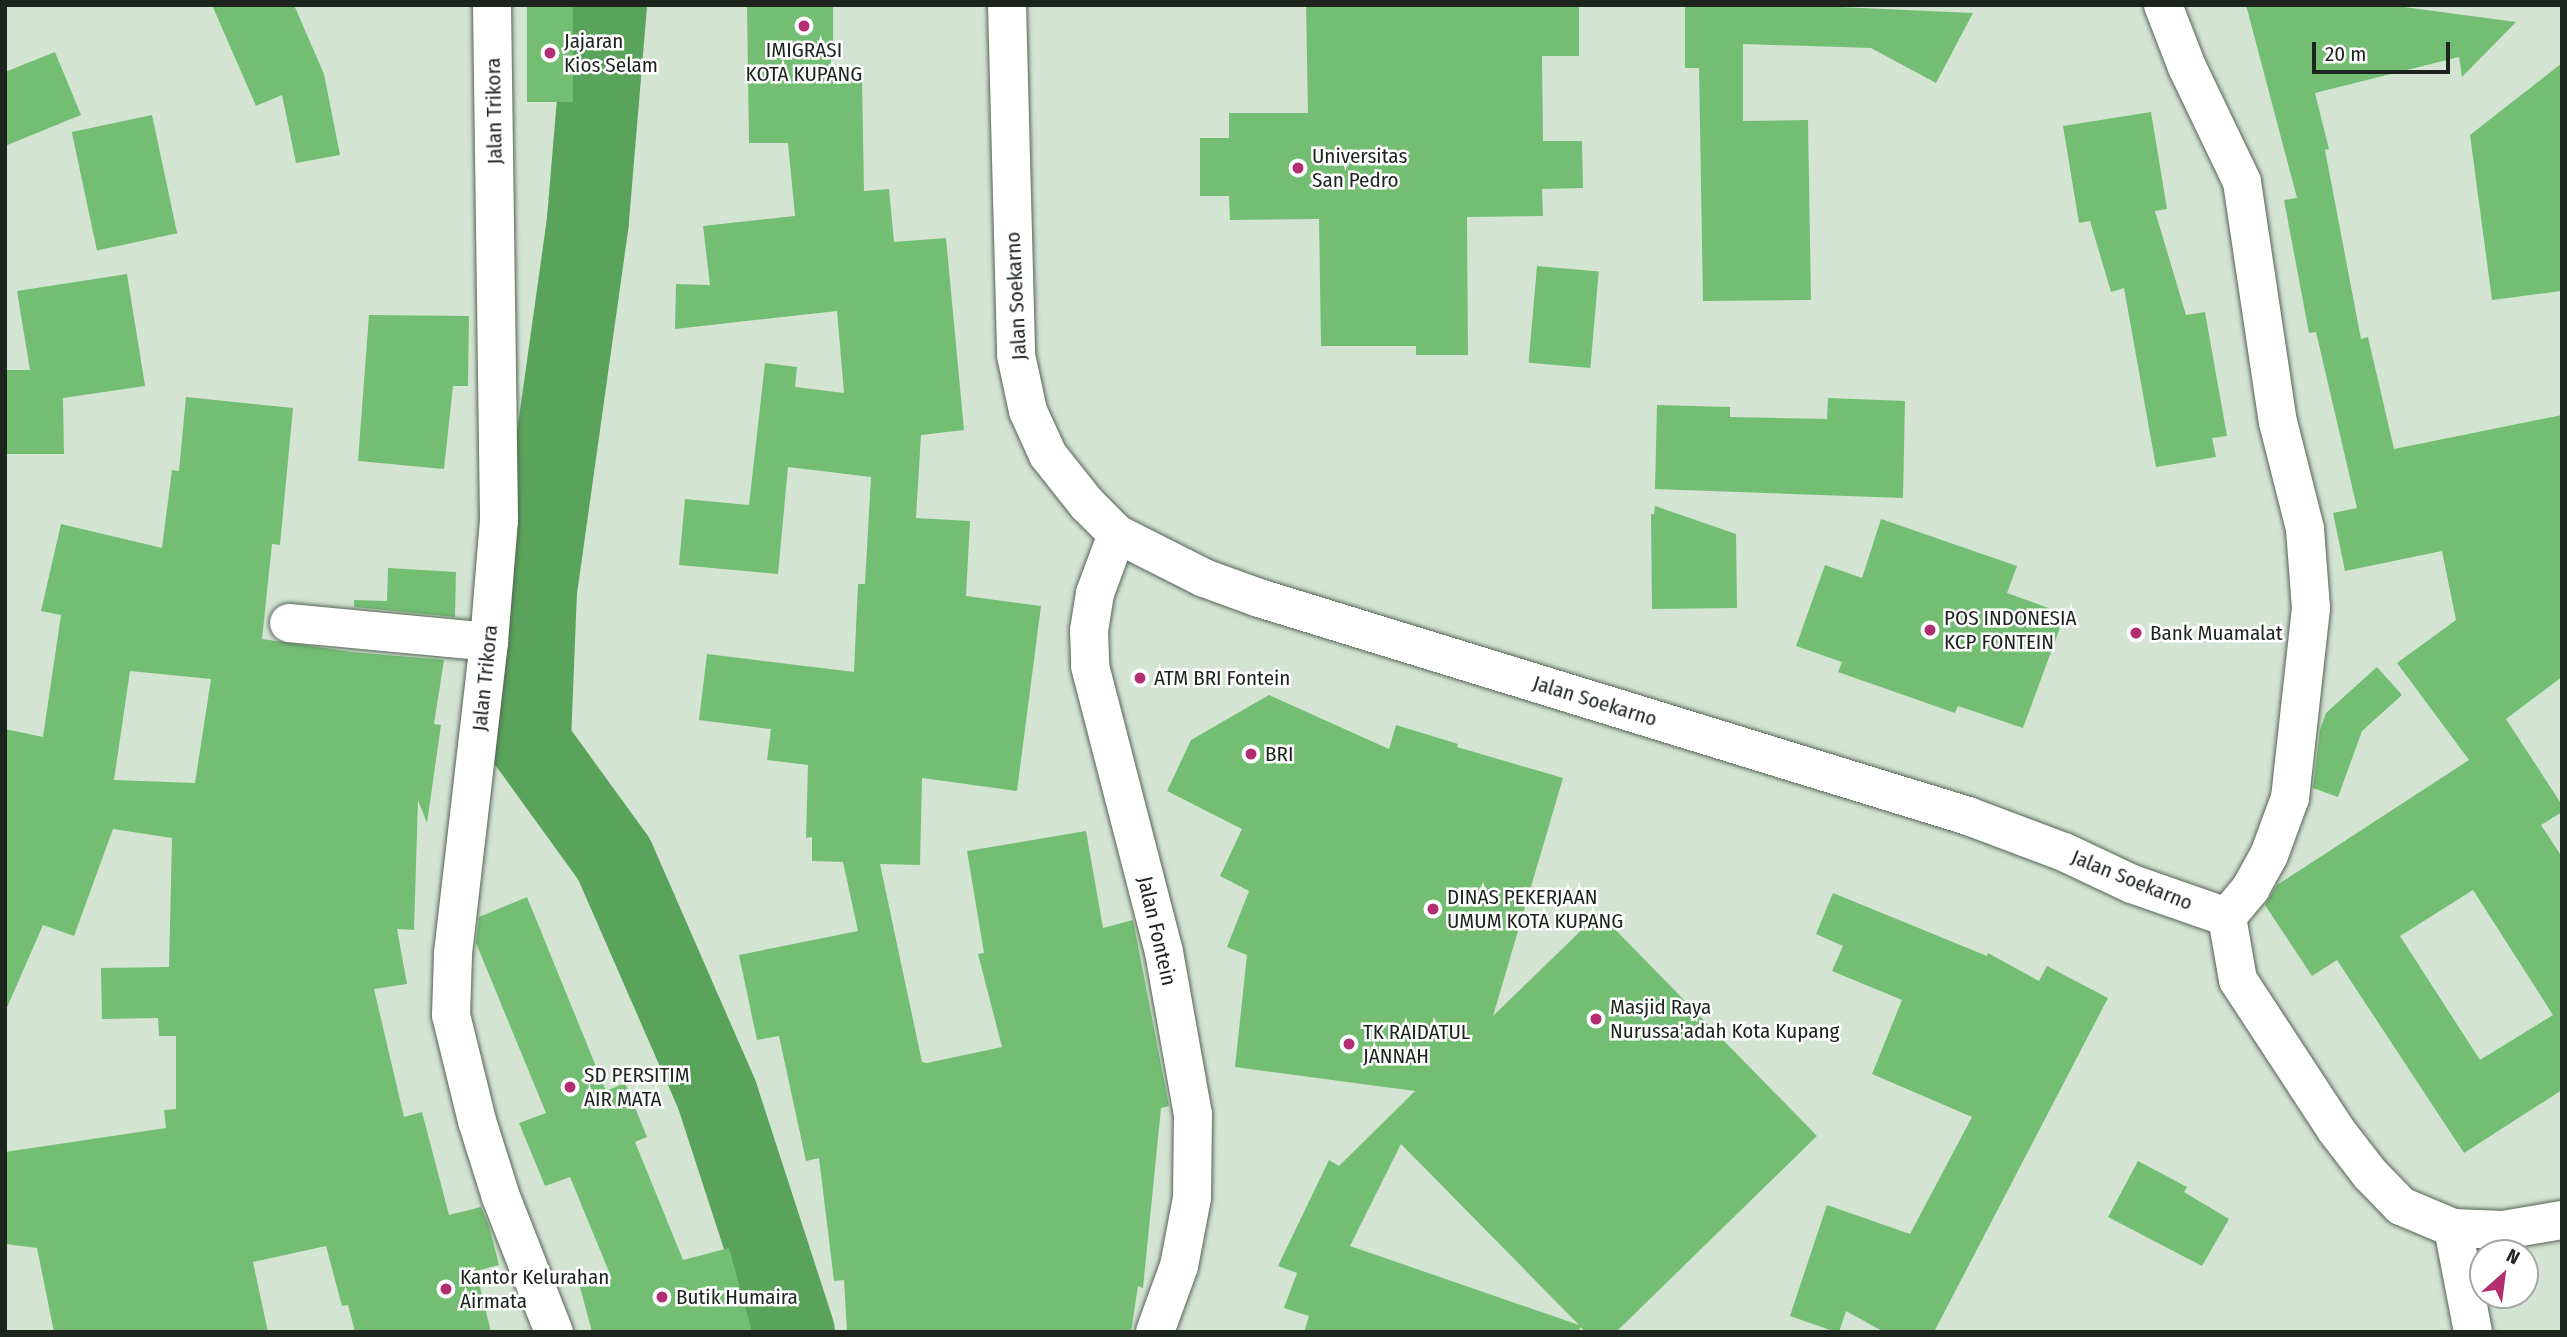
<!DOCTYPE html>
<html>
<head>
<meta charset="utf-8">
<style>
	body { margin:0 }
	#map { position:relative; width:2567px; height:1337px; overflow:hidden; background:#d3e4d2; font-family:"Fira Sans Condensed",sans-serif }
	div>[style] { position:absolute }
	[style*='--x'] { left:calc(var(--x)*1px); top:calc(var(--y)*1px); width:calc(var(--w)*1px); rotate:calc(var(--a)*1deg) }
	.river>* { height:82px; margin:-41px; padding:0 41px; transform-origin:41px; border-radius:41px; background:#59a35a }
	.building>* { inset:0; background:#74be74; transform-origin:0 0 }
	.roads { filter:drop-shadow(0 0 2px #556455) drop-shadow(0 0 2px #556455) }
	.minor>* { height:38px; margin:-19px; padding:0 19px; transform-origin:19px; border-radius:19px; background:#fff }
	.trunk>* { height:38px; margin:-19px; padding:0 19px; transform-origin:19px; border-radius:19px; background:#fff }
	.dots>* { width:19px; height:19px; translate:-50% -50%; box-sizing:border-box; border:4px solid #fff; border-radius:50% }
	span { translate:-50% -50%; white-space:nowrap; text-align:center; line-height:1.15; -webkit-text-stroke:5px #fff; paint-order:stroke }
	.poi-label { font-size:21px; color:#1d231d }
	.left { translate:0 -50%; text-align:left }
	.street-label { font-size:21px; color:#1d231d }
	.frame { position:absolute; inset:0; border:7px solid #1d231d; pointer-events:none }
	.north { position:absolute; left:2469px; top:1239px; width:70px; height:70px; box-sizing:border-box; background:#fff; border:2px solid #a5a7a5; border-radius:50%; rotate:28deg; font-size:19px; font-weight:700; line-height:28px; text-align:center; color:#1d231d }
	.north::after { content:''; display:block; margin:auto; width:24px; height:32px; background:#b32d71; clip-path:polygon(50% 0,100% 100%,50% 72%,0 100%) }
	.scale { position:absolute; left:2312px; top:42px; width:138px; height:32px; box-sizing:border-box; border:4px solid #1d231d; border-top:0; padding-left:9px; font-size:21px; line-height:24px; white-space:nowrap; color:#1d231d; -webkit-text-stroke:5px #fff; paint-order:stroke }
</style>
</head>
<body>
<div id="map">
	<div class="river">
		<div style="--x:606;--y:5;--w:217;--a:94.8"></div>
		<div style="--x:588;--y:221;--w:374;--a:98"></div>
		<div style="--x:536;--y:591;--w:152;--a:92.3"></div>
		<div style="--x:530;--y:743;--w:143;--a:54.1"></div>
		<div style="--x:614;--y:859;--w:257;--a:66.4"></div>
		<div style="--x:717;--y:1095;--w:249;--a:72"></div>
	</div>
	<div class="building">
		<div style="clip-path:polygon(212px 5px,294px 5px,324px 74px,340px 155px,296px 163px,282px 95px,256px 106px)"></div>
		<div style="left:527px;top:5px;width:46px;height:97px"></div>
		<div style="clip-path:polygon(747px 5px,833px 5px,833px 80px,862px 80px,864px 191px,889px 189px,894px 242px,946px 238px,964px 430px,921px 435px,916px 518px,970px 521px,966px 596px,1041px 606px,1017px 791px,922px 778px,920px 865px,880px 864px,922px 1062px,927px 1063px,1002px 1047px,978px 954px,984px 953px,967px 851px,1086px 831px,1103px 928px,1133px 920px,1169px 1106px,1161px 1108px,1143px 1288px,1138px 1286px,1131px 1332px,847px 1332px,844px 1280px,834px 1281px,819px 1158px,806px 1161px,779px 1036px,757px 1040px,739px 955px,858px 931px,843px 862px,812px 861px,812px 837px,806px 838px,808px 765px,767px 760px,771px 729px,699px 720px,707px 654px,854px 672px,858px 584px,865px 584px,871px 477px,788px 467px,778px 574px,679px 565px,685px 499px,749px 505px,765px 363px,797px 367px,795px 387px,844px 393px,837px 311px,675px 329px,676px 284px,710px 285px,703px 226px,795px 216px,788px 143px,749px 143px)"></div>
		<div style="clip-path:polygon(1306px 5px,1579px 5px,1579px 56px,1542px 56px,1543px 141px,1582px 141px,1583px 188px,1542px 189px,1543px 216px,1467px 217px,1468px 355px,1416px 355px,1416px 346px,1321px 346px,1319px 219px,1230px 220px,1229px 196px,1200px 196px,1200px 138px,1229px 138px,1229px 113px,1308px 113px)"></div>
		<div style="clip-path:polygon(1685px 5px,1795px 5px,1973px 13px,1936px 83px,1871px 48px,1743px 44px,1743px 121px,1808px 120px,1811px 300px,1703px 301px,1699px 68px,1685px 68px)"></div>
		<div style="clip-path:polygon(evenodd,2246px 5px,2389px 5px,2516px 22px,2462px 77px,2459px 57px,2315px 93px,2329px 149px,2325px 150px,2361px 339px,2368px 337px,2394px 449px,2562px 415px,2562px 677px,2506px 719px,2562px 805px,2562px 812px,2541px 825px,2562px 857px,2562px 1090px,2464px 1153px,2337px 960px,2312px 976px,2265px 905px,2277px 885px,2469px 760px,2397px 663px,2456px 620px,2442px 551px,2345px 571px,2333px 513px,2357px 508px,2316px 332px,2309px 333px,2284px 200px,2297px 198px,2246px 5px,2473px 890px,2553px 1015px,2480px 1060px,2400px 936px,2473px 890px)"></div>
		<div style="clip-path:polygon(55px 52px,81px 115px,5px 146px,5px 72px)"></div>
		<div style="clip-path:polygon(2562px 63px,2562px 291px,2492px 300px,2470px 135px)"></div>
		<div style="clip-path:polygon(2151px 112px,2167px 209px,2155px 211px,2186px 315px,2205px 312px,2227px 436px,2212px 438px,2216px 457px,2156px 467px,2124px 288px,2111px 292px,2090px 221px,2079px 223px,2063px 126px)"></div>
		<div style="left:152px;top:115px;width:121px;height:82px;rotate:78deg"></div>
		<div style="left:1537px;top:266px;width:62px;height:97px;rotate:5deg"></div>
		<div style="clip-path:polygon(127px 274px,145px 386px,63px 398px,64px 454px,5px 454px,5px 370px,30px 370px,17px 291px)"></div>
		<div style="clip-path:polygon(369px 315px,469px 316px,468px 386px,453px 386px,444px 469px,358px 461px)"></div>
		<div style="clip-path:polygon(evenodd,186px 397px,293px 408px,280px 545px,272px 544px,262px 639px,352px 652px,444px 660px,434px 724px,441px 725px,427px 823px,418px 800px,414px 930px,397px 929px,407px 984px,374px 989px,404px 1117px,422px 1112px,449px 1215px,481px 1207px,489px 1226px,499px 1265px,476px 1271px,491px 1332px,355px 1332px,348px 1305px,342px 1306px,326px 1246px,253px 1262px,268px 1332px,54px 1332px,37px 1248px,5px 1244px,5px 1152px,166px 1128px,164px 1110px,176px 1109px,176px 1036px,159px 1036px,158px 1018px,102px 1019px,101px 968px,169px 967px,172px 838px,113px 829px,74px 936px,43px 925px,5px 1012px,5px 729px,43px 737px,61px 615px,41px 611px,61px 524px,162px 548px,172px 470px,179px 471px,186px 397px,130px 671px,211px 679px,195px 783px,114px 780px,130px 671px)"></div>
		<div style="clip-path:polygon(1828px 398px,1905px 401px,1903px 498px,1655px 489px,1657px 405px,1730px 407px,1730px 417px,1827px 419px)"></div>
		<div style="clip-path:polygon(1655px 506px,1736px 534px,1737px 608px,1652px 609px,1651px 514px,1654px 514px)"></div>
		<div style="clip-path:polygon(1881px 519px,2017px 566px,2007px 593px,2065px 614px,2023px 728px,1958px 706px,1955px 713px,1838px 672px,1842px 662px,1796px 646px,1825px 565px,1862px 578px)"></div>
		<div style="clip-path:polygon(388px 568px,456px 572px,455px 617px,354px 607px,354px 600px,387px 601px)"></div>
		<div style="clip-path:polygon(2377px 667px,2402px 695px,2362px 731px,2338px 797px,2313px 788px,2320px 730px,2326px 713px)"></div>
		<div style="clip-path:polygon(evenodd,1269px 695px,1389px 749px,1396px 725px,1458px 744px,1457px 747px,1563px 778px,1493px 1016px,1599px 913px,1817px 1136px,1616px 1332px,1585px 1332px,1580px 1327px,1579px 1332px,1304px 1332px,1309px 1316px,1284px 1308px,1297px 1273px,1278px 1266px,1329px 1160px,1339px 1166px,1415px 1091px,1235px 1067px,1247px 955px,1227px 947px,1249px 891px,1220px 876px,1242px 829px,1167px 791px,1191px 740px,1269px 695px,1401px 1144px,1579px 1325px,1350px 1246px,1401px 1144px)"></div>
		<div style="clip-path:polygon(1833px 893px,1987px 956px,1988px 953px,2039px 981px,2047px 966px,2108px 998px,1934px 1332px,1884px 1332px,1846px 1311px,1839px 1332px,1836px 1332px,1790px 1316px,1827px 1205px,1910px 1234px,1972px 1117px,1872px 1074px,1902px 1000px,1832px 971px,1843px 946px,1816px 934px)"></div>
		<div style="clip-path:polygon(527px 897px,606px 1091px,625px 1083px,647px 1137px,635px 1142px,683px 1260px,729px 1248px,752px 1332px,592px 1332px,580px 1287px,612px 1279px,570px 1177px,545px 1186px,519px 1123px,546px 1113px,476px 943px,479px 917px)"></div>
		<div style="clip-path:polygon(2138px 1161px,2187px 1187px,2184px 1192px,2229px 1219px,2202px 1266px,2108px 1217px)"></div>
	</div>
	<div class="roads">
		<div class="minor">
			<div style="--x:492;--y:5;--w:515;--a:89.22"></div>
			<div style="--x:499;--y:520;--w:122;--a:94.7"></div>
			<div style="--x:489;--y:642;--w:315;--a:96.6"></div>
			<div style="--x:453;--y:955;--w:60;--a:91.9"></div>
			<div style="--x:451;--y:1015;--w:109;--a:76.2"></div>
			<div style="--x:477;--y:1121;--w:80;--a:72.5"></div>
			<div style="--x:501;--y:1197;--w:145;--a:68.6"></div>
			<div style="--x:2163;--y:5;--w:66;--a:68.8"></div>
			<div style="--x:2187;--y:67;--w:127;--a:64.4"></div>
			<div style="--x:2242;--y:182;--w:243;--a:81.5"></div>
			<div style="--x:2278;--y:422;--w:110;--a:75.8"></div>
			<div style="--x:2305;--y:529;--w:79;--a:85.7"></div>
			<div style="--x:2311;--y:608;--w:191;--a:96.3"></div>
			<div style="--x:2290;--y:798;--w:61;--a:110.2"></div>
			<div style="--x:2269;--y:855;--w:38;--a:119"></div>
			<div style="--x:2251;--y:888;--w:38;--a:130"></div>
			<div style="--x:1117;--y:534;--w:63;--a:110.4"></div>
			<div style="--x:1095;--y:593;--w:37;--a:99"></div>
			<div style="--x:1089;--y:630;--w:36;--a:88"></div>
			<div style="--x:1090;--y:666;--w:295;--a:75.5"></div>
			<div style="--x:1164;--y:952;--w:165;--a:79.9"></div>
			<div style="--x:1193;--y:1114;--w:84;--a:90.7"></div>
			<div style="--x:1192;--y:1198;--w:69;--a:100.8"></div>
			<div style="--x:1179;--y:1266;--w:70;--a:110"></div>
			<div style="--x:289;--y:623;--w:201;--a:5.4"></div>
			<div style="--x:2453;--y:1228;--w:106;--a:79.1"></div>
		</div>
		<div class="trunk">
			<div style="--x:1007;--y:5;--w:350;--a:88.5"></div>
			<div style="--x:1016;--y:355;--w:57;--a:77.9"></div>
			<div style="--x:1028;--y:411;--w:48;--a:65.6"></div>
			<div style="--x:1048;--y:455;--w:63;--a:51.5"></div>
			<div style="--x:1087;--y:504;--w:42;--a:45"></div>
			<div style="--x:1117;--y:534;--w:97;--a:26.8"></div>
			<div style="--x:1204;--y:578;--w:59;--a:20"></div>
			<div style="--x:1259;--y:598;--w:742;--a:17.09"></div>
			<div style="--x:1968;--y:816;--w:103;--a:20.6"></div>
			<div style="--x:2064;--y:852;--w:75;--a:25.2"></div>
			<div style="--x:2132;--y:884;--w:101;--a:19.2"></div>
			<div style="--x:2227;--y:917;--w:64;--a:80.1"></div>
			<div style="--x:2238;--y:980;--w:179;--a:56.8"></div>
			<div style="--x:2336;--y:1130;--w:56;--a:52.3"></div>
			<div style="--x:2370;--y:1174;--w:45;--a:45.9"></div>
			<div style="--x:2401;--y:1206;--w:56;--a:22.9"></div>
			<div style="--x:2453;--y:1228;--w:50;--a:2.3"></div>
			<div style="--x:2503;--y:1230;--w:60;--a:-9.6"></div>
		</div>
	</div>
	<div class="dots">
		<div style="left:804px;top:26px;background:#b32d71"></div>
		<div style="left:550px;top:53px;background:#b32d71"></div>
		<div style="left:1298px;top:168px;background:#b32d71"></div>
		<div style="left:1930px;top:630px;background:#b32d71"></div>
		<div style="left:2136px;top:633px;background:#b32d71"></div>
		<div style="left:1140px;top:678px;background:#b32d71"></div>
		<div style="left:1251px;top:754px;background:#b32d71"></div>
		<div style="left:1433px;top:909px;background:#b32d71"></div>
		<div style="left:1596px;top:1019px;background:#b32d71"></div>
		<div style="left:1349px;top:1044px;background:#b32d71"></div>
		<div style="left:570px;top:1087px;background:#b32d71"></div>
		<div style="left:446px;top:1289px;background:#b32d71"></div>
		<div style="left:662px;top:1297px;background:#b32d71"></div>
	</div>
	<div class="poi-label">
		<span class="left" style="left:564px;top:53px">Jajaran<br>Kios Selam</span>
		<span style="left:804px;top:62px">IMIGRASI<br>KOTA KUPANG</span>
		<span class="left" style="left:1312px;top:168px">Universitas<br>San Pedro</span>
		<span class="left" style="left:1944px;top:630px">POS INDONESIA<br>KCP FONTEIN</span>
		<span class="left" style="left:2150px;top:633px">Bank Muamalat</span>
		<span class="left" style="left:1154px;top:678px">ATM BRI Fontein</span>
		<span class="left" style="left:1265px;top:754px">BRI</span>
		<span class="left" style="left:1447px;top:909px">DINAS PEKERJAAN<br>UMUM KOTA KUPANG</span>
		<span class="left" style="left:1610px;top:1019px">Masjid Raya<br>Nurussa'adah Kota Kupang</span>
		<span class="left" style="left:1363px;top:1044px">TK RAIDATUL<br>JANNAH</span>
		<span class="left" style="left:584px;top:1087px">SD PERSITIM<br>AIR MATA</span>
		<span class="left" style="left:460px;top:1289px">Kantor Kelurahan<br>Airmata</span>
		<span class="left" style="left:676px;top:1297px">Butik Humaira</span>
	</div>
	<div class="street-label">
		<span style="left:494px;top:111px;rotate:-91deg">Jalan Trikora</span>
		<span style="left:1016px;top:296px;rotate:-93deg">Jalan Soekarno</span>
		<span style="left:485px;top:678px;rotate:-84deg">Jalan Trikora</span>
		<span style="left:1595px;top:701px;rotate:17deg">Jalan Soekarno</span>
		<span style="left:2132px;top:880px;rotate:22deg">Jalan Soekarno</span>
		<span style="left:1157px;top:931px;rotate:77deg">Jalan Fontein</span>
	</div>
	<div class="frame"></div>
	<div class="north">N</div>
	<div class="scale">20 m</div>
</div>
</body>
</html>
